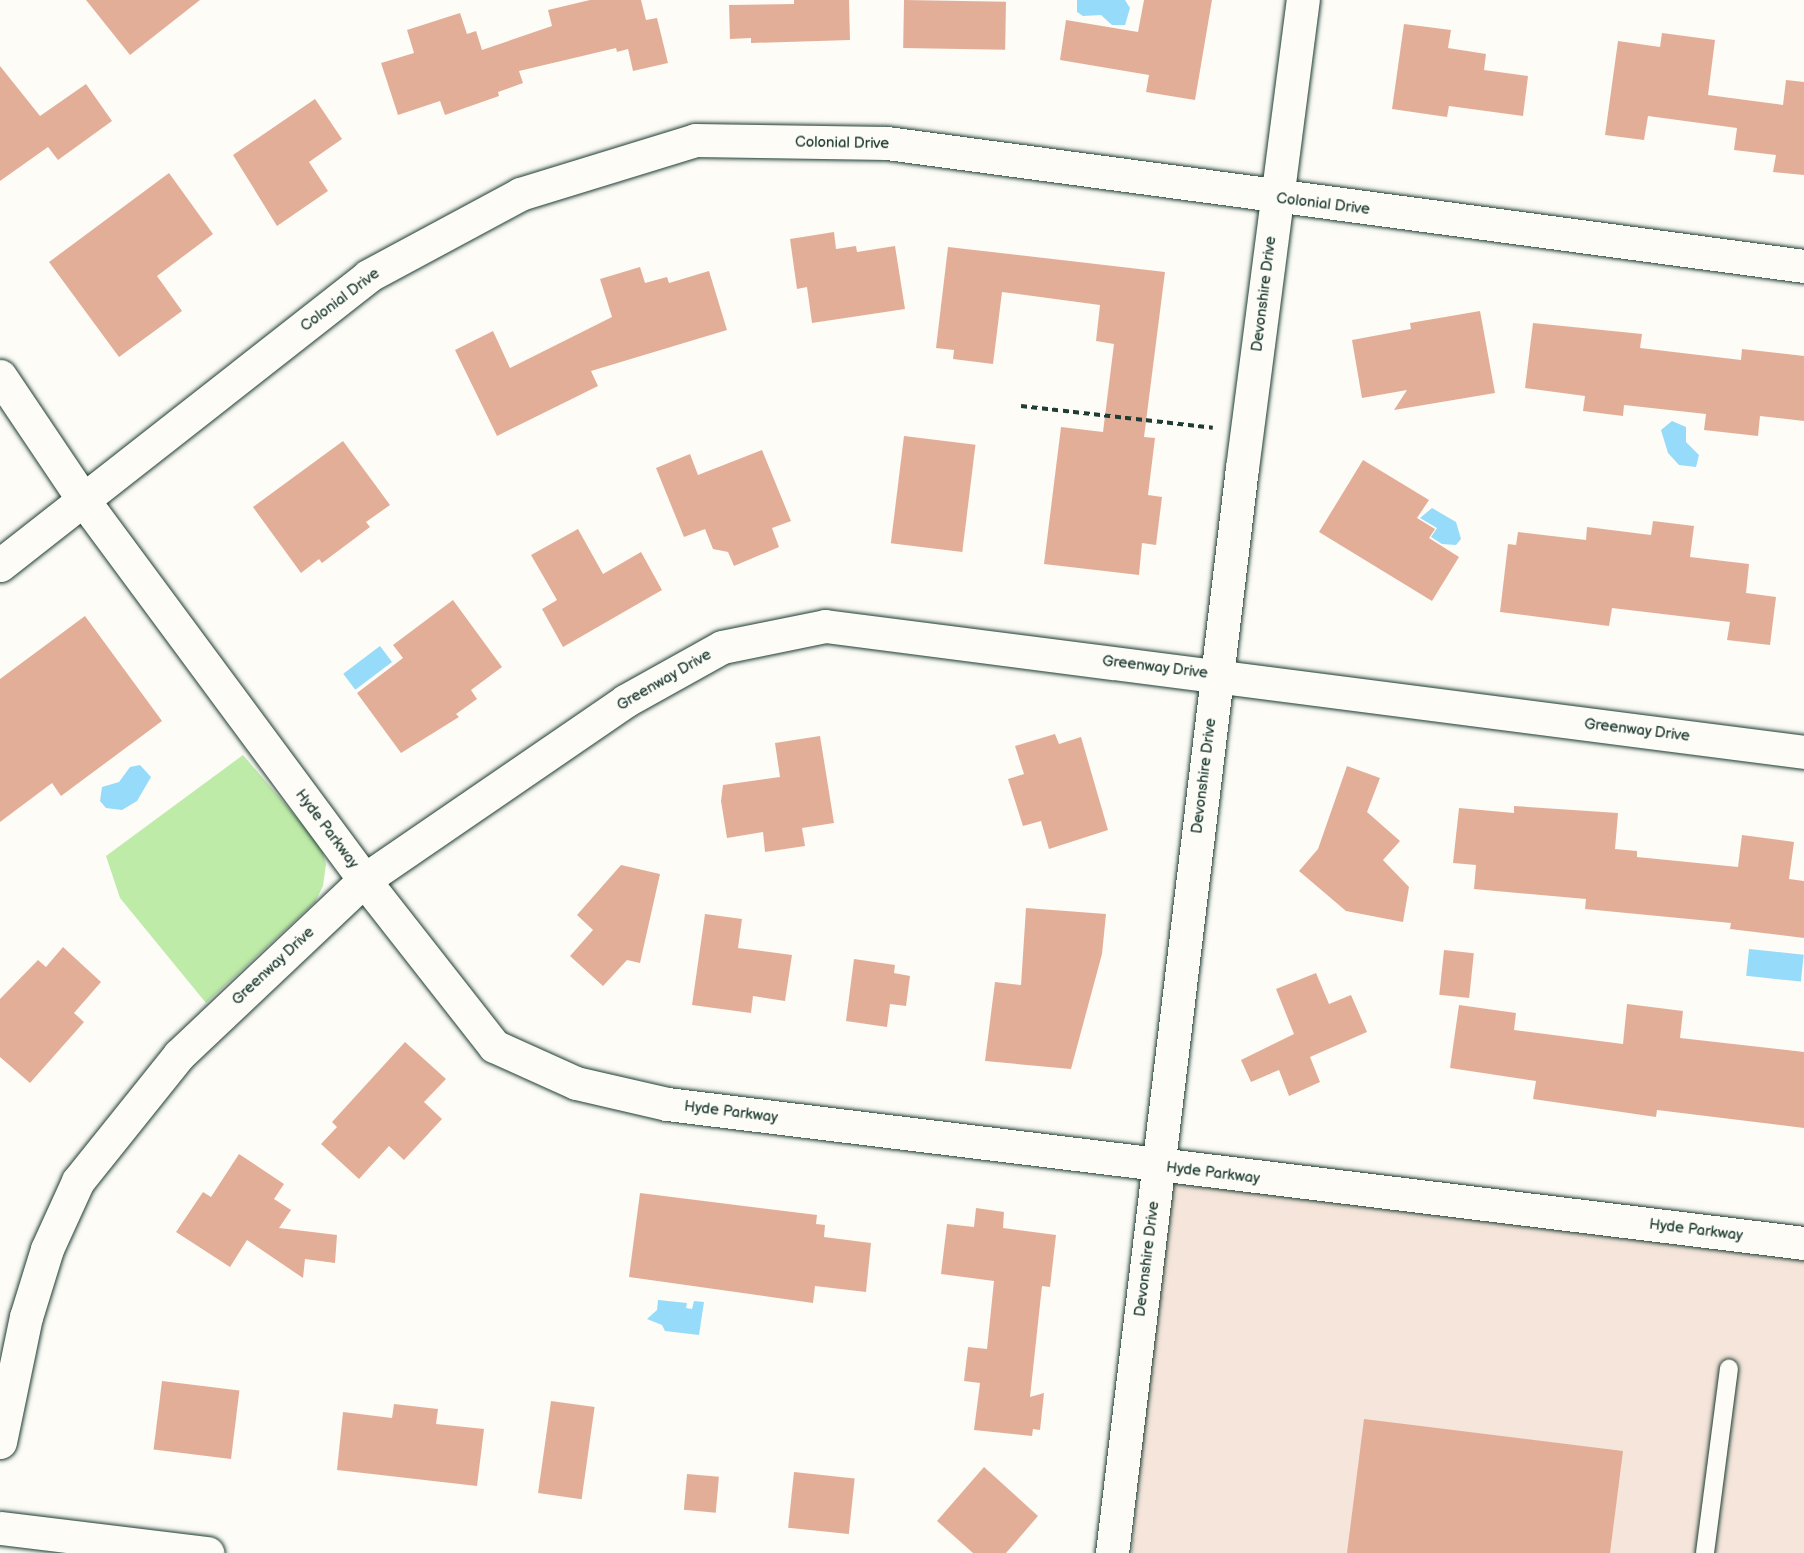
<!DOCTYPE html>
<html>
<head>
<meta charset="utf-8">
<style>
	body { margin:0 }
	#map { position:relative; width:1804px; height:1553px; overflow:hidden; background:#fdfcf7; font-family:"Balsamiq Sans",sans-serif }
	div>[style] { position:absolute }
	[style*='--x'] { left:calc(var(--x)*1px); top:calc(var(--y)*1px); width:calc(var(--w)*1px); rotate:calc(var(--a)*1deg) }
	.built>* { inset:0; background:#f5e5da }
	.green>* { inset:0; background:#bfeba9 }
	.water>* { inset:0; background:#96dbf9; transform-origin:0 0 }
	.building>* { inset:0; background:#e3ae98; transform-origin:0 0 }
	.path>* { height:4px; margin-top:-2px; transform-origin:0; background:repeating-linear-gradient(90deg,#1f3d34 0 6px,transparent 0 10.5px) }
	.roads { filter:drop-shadow(0 0 2px #1f3d34) drop-shadow(0 0 2px #1f3d34) }
	.lane>* { height:18px; margin:-9px; padding:0 9px; transform-origin:9px; border-radius:9px; background:#fdfcf7 }
	.street>* { height:33px; margin:-16.5px; padding:0 16.5px; transform-origin:16.5px; border-radius:16.5px; background:#fdfcf7 }
	.secondary>* { height:33px; margin:-16.5px; padding:0 16.5px; transform-origin:16.5px; border-radius:16.5px; background:#fdfcf7 }
	span { translate:-50% -50%; white-space:nowrap; text-align:center; line-height:1.15; -webkit-text-stroke:6px #fdfcf7; paint-order:stroke }
	.street-label { font-size:15px; color:#1f3d34 }
</style>
</head>
<body>
<div id="map">
	<div class="built">
		<div style="clip-path:polygon(1167px 1148px,1804px 1226px,1804px 1553px,1132px 1553px)"></div>
	</div>
	<div class="green">
		<div style="clip-path:polygon(243px 755px,321px 846px,326px 864px,323px 886px,315px 902px,206px 1003px,120px 898px,106px 856px)"></div>
	</div>
	<div class="water">
		<div style="clip-path:polygon(1077px 0,1125px 0,1130px 8px,1125px 25px,1112px 25px,1101px 15px,1083px 16px,1077px 12px)"></div>
		<div style="clip-path:polygon(1672px 421px,1686px 427px,1686px 442px,1699px 455px,1696px 467px,1679px 465px,1668px 453px,1661px 430px)"></div>
		<div style="clip-path:polygon(1432px 508px,1456px 522px,1461px 539px,1456px 545px,1442px 544px,1431px 537px,1437px 528px,1420px 518px)"></div>
		<div style="left:380px;top:646px;width:20px;height:46px;rotate:53deg"></div>
		<div style="clip-path:polygon(140px 765px,151px 777px,137px 801px,122px 810px,106px 808px,100px 801px,102px 787px,119px 782px,130px 767px)"></div>
		<div style="left:1749px;top:949px;width:55px;height:27px;rotate:6deg"></div>
		<div style="clip-path:polygon(658px 1300px,687px 1303px,686px 1308px,692px 1309px,694px 1301px,704px 1302px,699px 1335px,665px 1331px,662px 1325px,647px 1319px,657px 1310px)"></div>
	</div>
	<div class="building">
		<div style="clip-path:polygon(86px 0,200px 0,130px 55px)"></div>
		<div style="clip-path:polygon(590px 0,641px 0,646px 20px,657px 18px,668px 63px,633px 71px,628px 49px,617px 52px,616px 48px,519px 71px,523px 83px,498px 92px,499px 96px,445px 115px,440px 101px,398px 115px,381px 63px,414px 53px,407px 30px,460px 13px,467px 34px,476px 31px,482px 50px,552px 26px,548px 10px)"></div>
		<div style="clip-path:polygon(794px 0,849px 0,850px 40px,751px 43px,751px 38px,730px 39px,729px 5px,794px 4px)"></div>
		<div style="left:904px;top:0;width:102px;height:48px;rotate:1deg"></div>
		<div style="clip-path:polygon(1144px 0,1212px 0,1195px 100px,1146px 92px,1149px 75px,1060px 60px,1066px 20px,1138px 32px)"></div>
		<div style="clip-path:polygon(1404px 24px,1451px 30px,1448px 48px,1486px 54px,1484px 70px,1528px 76px,1523px 116px,1449px 106px,1447px 117px,1392px 109px)"></div>
		<div style="clip-path:polygon(1662px 33px,1715px 40px,1708px 95px,1783px 105px,1786px 80px,1804px 82px,1804px 175px,1773px 172px,1776px 155px,1734px 150px,1737px 128px,1648px 116px,1644px 140px,1605px 135px,1618px 41px,1660px 47px)"></div>
		<div style="clip-path:polygon(0 66px,40px 116px,86px 84px,112px 121px,58px 160px,48px 147px,0 181px)"></div>
		<div style="clip-path:polygon(315px 99px,342px 139px,309px 162px,328px 191px,277px 226px,233px 155px)"></div>
		<div style="clip-path:polygon(169px 173px,213px 234px,157px 276px,182px 311px,119px 357px,49px 262px)"></div>
		<div style="clip-path:polygon(834px 232px,836px 249px,856px 246px,857px 252px,895px 246px,905px 309px,812px 323px,807px 287px,797px 289px,790px 239px)"></div>
		<div style="clip-path:polygon(948px 247px,1165px 272px,1144px 437px,1155px 438px,1148px 495px,1162px 497px,1156px 545px,1142px 543px,1139px 575px,1044px 564px,1061px 427px,1103px 432px,1114px 344px,1096px 341px,1100px 305px,1002px 292px,993px 364px,953px 359px,954px 350px,936px 348px)"></div>
		<div style="clip-path:polygon(640px 267px,645px 283px,667px 277px,669px 283px,709px 271px,727px 330px,591px 371px,598px 386px,497px 436px,455px 350px,493px 331px,510px 368px,612px 317px,600px 279px)"></div>
		<div style="clip-path:polygon(1480px 311px,1495px 393px,1394px 410px,1407px 390px,1362px 398px,1352px 340px,1411px 329px,1410px 323px)"></div>
		<div style="clip-path:polygon(1533px 323px,1642px 334px,1640px 348px,1741px 360px,1742px 349px,1804px 356px,1804px 421px,1760px 416px,1758px 436px,1704px 430px,1706px 414px,1624px 405px,1623px 416px,1583px 411px,1585px 396px,1525px 388px)"></div>
		<div style="left:904px;top:436px;width:72px;height:108px;rotate:7deg"></div>
		<div style="clip-path:polygon(343px 441px,390px 505px,366px 522px,370px 527px,322px 563px,319px 559px,301px 573px,253px 507px)"></div>
		<div style="clip-path:polygon(762px 450px,791px 521px,772px 528px,779px 547px,734px 566px,728px 552px,713px 549px,705px 529px,684px 537px,656px 468px,690px 454px,698px 475px)"></div>
		<div style="clip-path:polygon(1363px 460px,1429px 500px,1417px 518px,1435px 529px,1429px 538px,1459px 557px,1432px 601px,1319px 532px)"></div>
		<div style="clip-path:polygon(1653px 521px,1694px 526px,1690px 557px,1749px 564px,1746px 593px,1776px 597px,1770px 645px,1727px 640px,1730px 622px,1612px 608px,1609px 626px,1500px 612px,1508px 544px,1516px 545px,1518px 532px,1586px 540px,1587px 527px,1651px 535px)"></div>
		<div style="clip-path:polygon(578px 529px,603px 574px,641px 552px,662px 590px,563px 647px,542px 609px,557px 600px,531px 555px)"></div>
		<div style="clip-path:polygon(453px 600px,502px 667px,471px 690px,477px 699px,456px 714px,459px 717px,401px 753px,357px 693px,403px 658px,393px 645px)"></div>
		<div style="clip-path:polygon(85px 616px,162px 721px,61px 796px,52px 783px,0 822px,0 679px)"></div>
		<div style="clip-path:polygon(1055px 734px,1059px 744px,1081px 737px,1108px 830px,1049px 849px,1041px 821px,1023px 826px,1008px 779px,1024px 774px,1015px 746px)"></div>
		<div style="clip-path:polygon(820px 736px,834px 823px,802px 828px,805px 846px,765px 852px,763px 832px,727px 838px,721px 801px,723px 785px,780px 777px,775px 743px)"></div>
		<div style="clip-path:polygon(1347px 766px,1380px 778px,1367px 812px,1400px 841px,1383px 860px,1409px 887px,1403px 922px,1346px 911px,1299px 871px,1318px 849px)"></div>
		<div style="clip-path:polygon(1514px 806px,1618px 813px,1615px 849px,1637px 851px,1637px 857px,1738px 867px,1742px 835px,1794px 842px,1789px 879px,1804px 881px,1804px 938px,1730px 929px,1731px 923px,1585px 909px,1586px 899px,1474px 889px,1476px 865px,1453px 863px,1459px 808px,1514px 813px)"></div>
		<div style="clip-path:polygon(621px 865px,660px 874px,640px 963px,627px 960px,603px 986px,570px 956px,593px 930px,577px 915px)"></div>
		<div style="clip-path:polygon(1026px 908px,1106px 914px,1102px 954px,1071px 1069px,985px 1061px,995px 982px,1021px 985px)"></div>
		<div style="clip-path:polygon(705px 914px,742px 919px,738px 948px,792px 955px,785px 1001px,753px 996px,751px 1013px,692px 1005px)"></div>
		<div style="clip-path:polygon(63px 947px,101px 982px,74px 1013px,84px 1022px,30px 1083px,0 1057px,0 999px,38px 960px,46px 967px)"></div>
		<div style="left:1444px;top:950px;width:30px;height:45px;rotate:6deg"></div>
		<div style="clip-path:polygon(854px 959px,895px 965px,894px 973px,910px 976px,906px 1006px,890px 1004px,887px 1027px,846px 1021px)"></div>
		<div style="clip-path:polygon(1316px 973px,1329px 1004px,1351px 995px,1367px 1032px,1310px 1057px,1320px 1082px,1289px 1096px,1279px 1070px,1251px 1082px,1241px 1060px,1294px 1034px,1276px 989px)"></div>
		<div style="clip-path:polygon(1627px 1004px,1683px 1011px,1680px 1038px,1804px 1052px,1804px 1128px,1657px 1110px,1656px 1117px,1533px 1099px,1536px 1081px,1450px 1068px,1459px 1005px,1516px 1013px,1514px 1030px,1623px 1044px)"></div>
		<div style="clip-path:polygon(405px 1042px,446px 1079px,424px 1102px,442px 1119px,404px 1160px,389px 1146px,359px 1179px,321px 1144px,337px 1127px,332px 1122px)"></div>
		<div style="clip-path:polygon(239px 1154px,284px 1184px,274px 1199px,291px 1210px,279px 1228px,337px 1235px,335px 1263px,305px 1259px,303px 1278px,247px 1240px,230px 1267px,176px 1232px,203px 1192px,211px 1197px)"></div>
		<div style="clip-path:polygon(640px 1193px,817px 1215px,816px 1224px,825px 1225px,824px 1237px,871px 1243px,866px 1292px,815px 1286px,813px 1303px,629px 1277px)"></div>
		<div style="clip-path:polygon(976px 1208px,1004px 1212px,1003px 1228px,1056px 1235px,1050px 1287px,1042px 1286px,1030px 1397px,1044px 1393px,1040px 1430px,1033px 1429px,1032px 1436px,974px 1430px,980px 1383px,964px 1381px,968px 1347px,987px 1349px,994px 1281px,941px 1274px,947px 1224px,974px 1227px)"></div>
		<div style="left:162px;top:1381px;width:78px;height:69px;rotate:7deg"></div>
		<div style="left:551px;top:1401px;width:44px;height:93px;rotate:8deg"></div>
		<div style="clip-path:polygon(394px 1404px,438px 1409px,436px 1424px,484px 1429px,477px 1486px,337px 1470px,343px 1412px,392px 1418px)"></div>
		<div style="clip-path:polygon(1364px 1419px,1623px 1451px,1610px 1553px,1347px 1553px)"></div>
		<div style="clip-path:polygon(984px 1467px,1038px 1516px,1006px 1553px,973px 1553px,937px 1521px)"></div>
		<div style="left:794px;top:1472px;width:61px;height:56px;rotate:6deg"></div>
		<div style="left:687px;top:1474px;width:32px;height:36px;rotate:5deg"></div>
	</div>
	<div class="path">
		<div style="--x:1021;--y:406;--w:193;--a:6.5"></div>
	</div>
	<div class="roads">
		<div class="lane">
			<div style="--x:1705;--y:1553;--w:186;--a:-82.6"></div>
		</div>
		<div class="street">
			<div style="--x:0;--y:376;--w:151;--a:56.1"></div>
			<div style="--x:84;--y:501;--w:471;--a:53.5"></div>
			<div style="--x:364;--y:880;--w:211;--a:51.9"></div>
			<div style="--x:494;--y:1046;--w:90;--a:24.3"></div>
			<div style="--x:576;--y:1083;--w:93;--a:13"></div>
			<div style="--x:667;--y:1104;--w:1145;--a:6.97"></div>
			<div style="--x:0;--y:565;--w:468;--a:-38.1"></div>
			<div style="--x:368;--y:276;--w:173;--a:-28.3"></div>
			<div style="--x:520;--y:194;--w:183;--a:-17.1"></div>
			<div style="--x:695;--y:140;--w:192;--a:0.9"></div>
			<div style="--x:887;--y:143;--w:925;--a:7.64"></div>
			<div style="--x:0;--y:1442;--w:128;--a:-78.3"></div>
			<div style="--x:26;--y:1317;--w:71;--a:-72.8"></div>
			<div style="--x:47;--y:1249;--w:75;--a:-65.5"></div>
			<div style="--x:78;--y:1181;--w:161;--a:-51.3"></div>
			<div style="--x:179;--y:1055;--w:255;--a:-43.4"></div>
			<div style="--x:364;--y:880;--w:316;--a:-34.4"></div>
			<div style="--x:625;--y:701;--w:111;--a:-29.1"></div>
			<div style="--x:722;--y:647;--w:105;--a:-11.5"></div>
			<div style="--x:825;--y:626;--w:987;--a:7.33"></div>
			<div style="--x:1112;--y:1553;--w:1093;--a:-83.17"></div>
			<div style="--x:1242;--y:468;--w:472;--a:-82.6"></div>
		</div>
		<div class="secondary">
			<div style="--x:0;--y:1528;--w:209;--a:6.9"></div>
		</div>
	</div>
	<div class="street-label">
		<span style="left:842px;top:143px;rotate:1deg">Colonial Drive</span>
		<span style="left:1323px;top:204px;rotate:7deg">Colonial Drive</span>
		<span style="left:1264px;top:294px;rotate:-83deg">Devonshire Drive</span>
		<span style="left:340px;top:300px;rotate:-37deg">Colonial Drive</span>
		<span style="left:1155px;top:667px;rotate:7deg">Greenway Drive</span>
		<span style="left:664px;top:680px;rotate:-30deg">Greenway Drive</span>
		<span style="left:1637px;top:730px;rotate:7deg">Greenway Drive</span>
		<span style="left:1204px;top:776px;rotate:-83deg">Devonshire Drive</span>
		<span style="left:327px;top:829px;rotate:53deg">Hyde Parkway</span>
		<span style="left:273px;top:966px;rotate:-43deg">Greenway Drive</span>
		<span style="left:731px;top:1112px;rotate:7deg">Hyde Parkway</span>
		<span style="left:1213px;top:1173px;rotate:7deg">Hyde Parkway</span>
		<span style="left:1696px;top:1230px;rotate:7deg">Hyde Parkway</span>
		<span style="left:1147px;top:1259px;rotate:-83deg">Devonshire Drive</span>
	</div>
</div>
</body>
</html>
